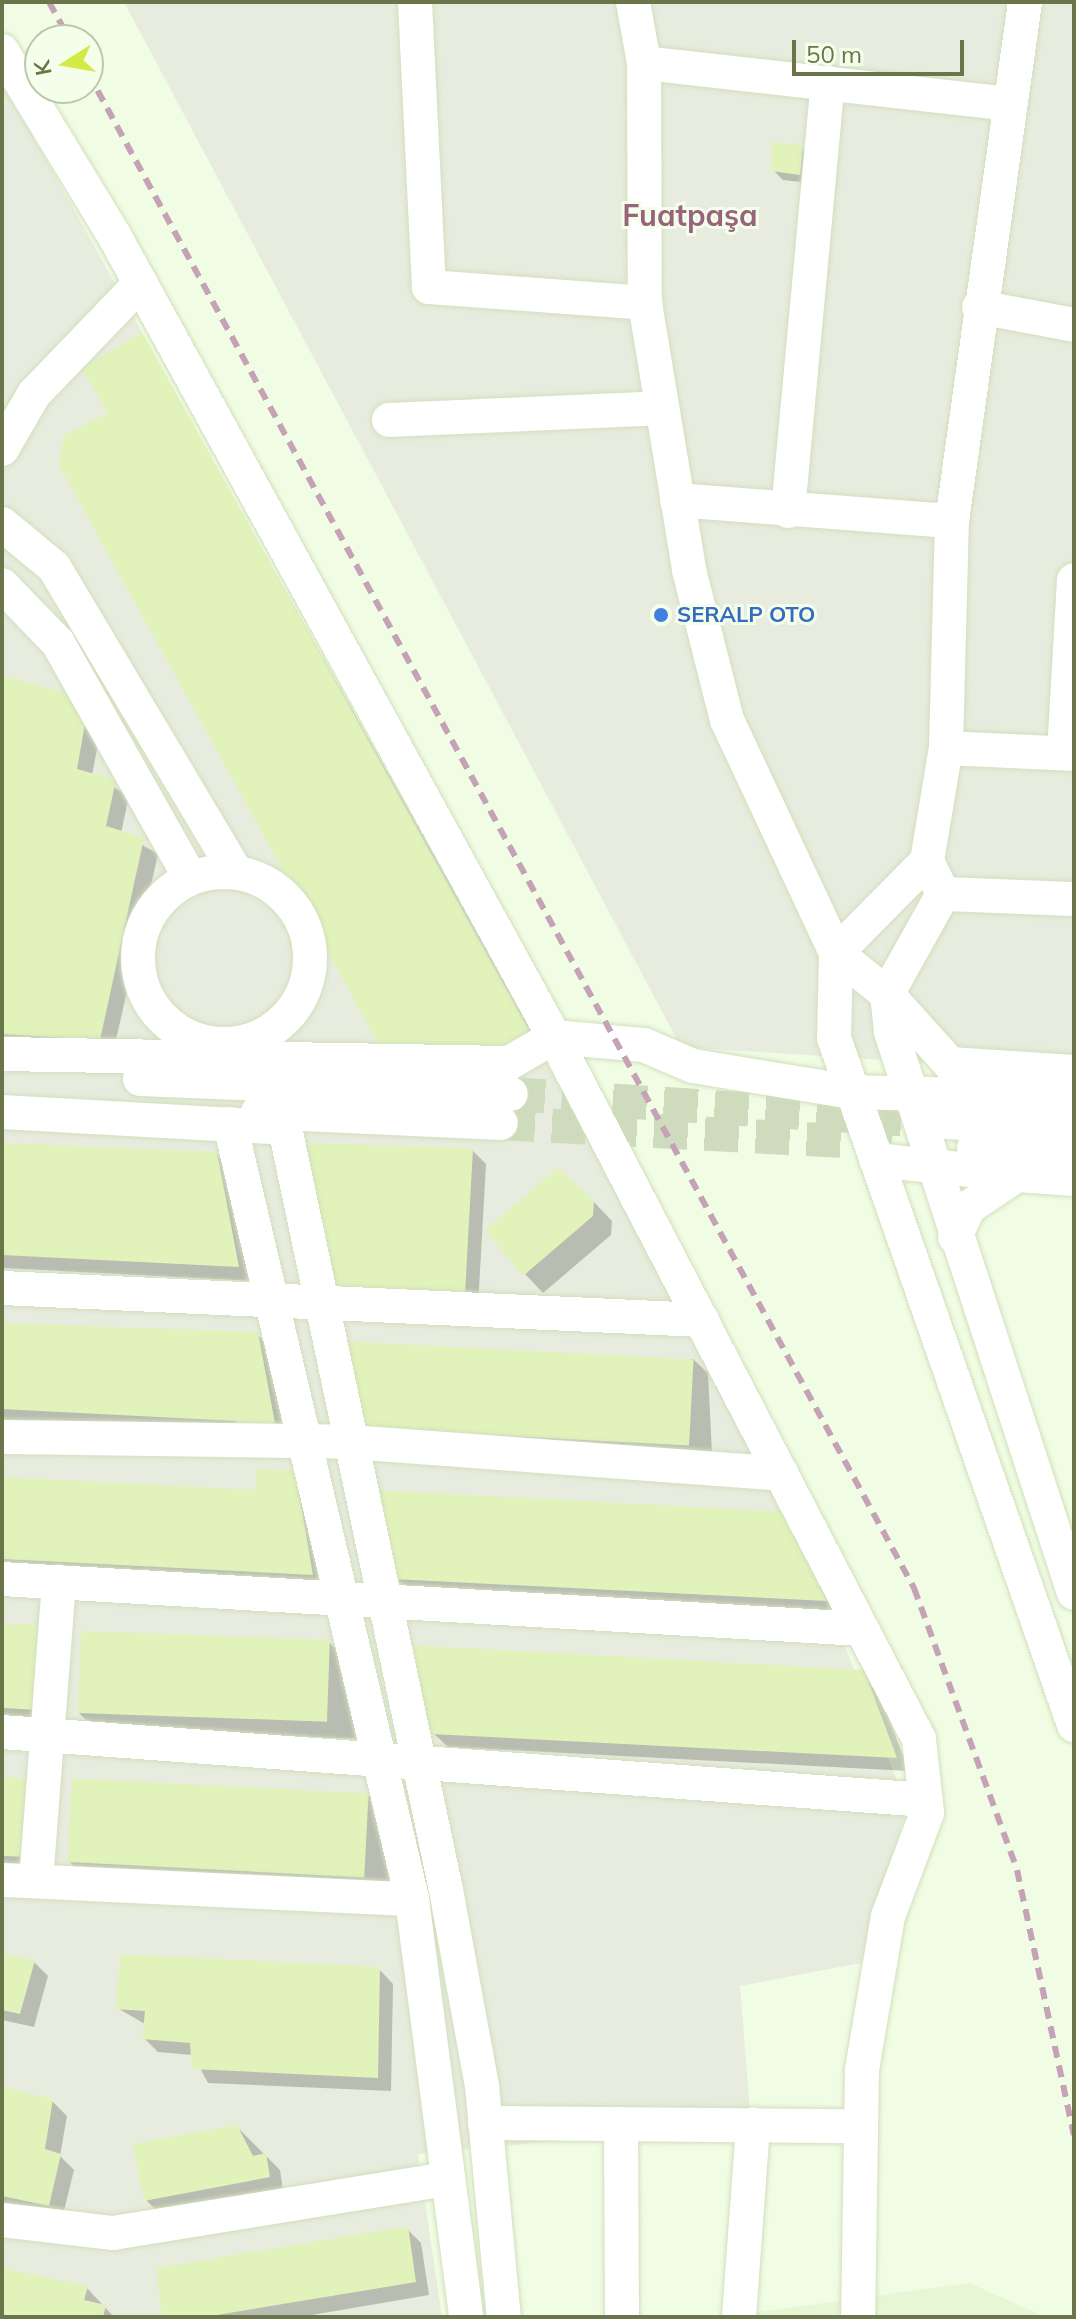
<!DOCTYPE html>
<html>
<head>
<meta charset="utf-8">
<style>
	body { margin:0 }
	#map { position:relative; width:1076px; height:2319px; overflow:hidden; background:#f0fde4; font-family:Mulish,sans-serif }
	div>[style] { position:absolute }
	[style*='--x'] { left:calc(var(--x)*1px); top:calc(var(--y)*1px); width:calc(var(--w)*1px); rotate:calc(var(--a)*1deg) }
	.residential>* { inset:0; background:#e7f6d5 }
	.industrial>* { inset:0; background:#e7ecde }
	.shadow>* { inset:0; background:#0003 }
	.building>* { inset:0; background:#e1f3bb; transform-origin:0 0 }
	.minor-tunnel>* { height:34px; margin-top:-17px; transform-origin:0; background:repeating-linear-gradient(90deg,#cedbbd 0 34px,transparent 0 51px) }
	.roads { filter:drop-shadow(0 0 2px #d2dfbc) drop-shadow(0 0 2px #d2dfbc) }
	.minor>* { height:34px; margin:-17px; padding:0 17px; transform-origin:17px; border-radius:17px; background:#fff }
	.minor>.ring { margin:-17px; padding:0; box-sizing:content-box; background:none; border:34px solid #fff; border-radius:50% }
	.rail>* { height:6px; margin-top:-3px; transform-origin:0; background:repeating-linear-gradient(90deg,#c6a2b6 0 12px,transparent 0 20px) }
	.dots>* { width:22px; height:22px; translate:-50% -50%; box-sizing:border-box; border:4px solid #f4ffeb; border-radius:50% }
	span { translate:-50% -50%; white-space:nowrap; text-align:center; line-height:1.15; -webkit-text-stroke:6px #f4ffeb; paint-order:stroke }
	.shop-label { font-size:22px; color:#366cbe; font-weight:700 }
	.left { translate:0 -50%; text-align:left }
	.district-label { font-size:30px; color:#99647b; font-weight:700 }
	.frame { position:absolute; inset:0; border:4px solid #6a7649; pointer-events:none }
	.north { position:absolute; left:24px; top:24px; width:80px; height:80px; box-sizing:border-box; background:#f4ffeb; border:2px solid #bdc8aa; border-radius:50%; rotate:259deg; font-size:22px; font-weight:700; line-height:32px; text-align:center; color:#6a7649 }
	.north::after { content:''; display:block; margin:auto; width:28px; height:36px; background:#d3e946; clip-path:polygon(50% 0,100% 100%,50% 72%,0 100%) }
	.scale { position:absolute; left:792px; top:40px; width:172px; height:36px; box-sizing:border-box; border:4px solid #6a7649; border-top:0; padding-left:10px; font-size:24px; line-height:28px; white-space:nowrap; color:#6a7649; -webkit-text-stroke:6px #f4ffeb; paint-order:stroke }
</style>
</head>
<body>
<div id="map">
	<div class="residential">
		<div style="clip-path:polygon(969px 2283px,1046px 2317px,721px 2317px)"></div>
	</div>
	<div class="industrial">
		<div style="clip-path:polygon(124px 2px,1074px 2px,1074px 1072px,681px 1047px)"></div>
		<div style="clip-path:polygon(2px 80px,596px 1152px,825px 1595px,907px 1807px,861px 1963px,740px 1986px,751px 2123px,418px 2154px,442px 2317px,2px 2317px)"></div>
	</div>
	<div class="shadow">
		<div style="clip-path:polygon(802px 148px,811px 157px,809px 183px,783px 180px,773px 170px)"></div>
		<div style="clip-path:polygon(141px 334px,542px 1047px,516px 1066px)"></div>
		<div style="clip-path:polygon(2px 678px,70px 696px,100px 734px,92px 775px,129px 796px,121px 833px,158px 854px,113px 1053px,2px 1047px)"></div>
		<div style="clip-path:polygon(2px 1145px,216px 1154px,230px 1169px,252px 1281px,2px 1268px)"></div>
		<div style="clip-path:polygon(308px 1146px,472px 1150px,486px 1164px,478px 1307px)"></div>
		<div style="clip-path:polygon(593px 1201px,612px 1221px,611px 1235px,543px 1293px,525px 1274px)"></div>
		<div style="clip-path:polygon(2px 1325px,257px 1334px,271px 1349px,290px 1447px,2px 1422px)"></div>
		<div style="clip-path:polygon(693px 1359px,708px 1373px,712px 1454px,373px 1438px,358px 1424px)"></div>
		<div style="clip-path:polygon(2px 1479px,257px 1492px,309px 1486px,326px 1588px,2px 1572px)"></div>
		<div style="clip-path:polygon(787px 1514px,839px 1614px,409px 1592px,395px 1578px)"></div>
		<div style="clip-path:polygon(2px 1626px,54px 1724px,2px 1721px)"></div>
		<div style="clip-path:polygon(329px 1642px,343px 1657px,358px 1739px,93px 1727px,78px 1712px)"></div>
		<div style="clip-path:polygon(863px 1672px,877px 1687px,909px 1771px,448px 1747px,433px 1733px)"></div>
		<div style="clip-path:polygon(2px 1779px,44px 1870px,2px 1869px)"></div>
		<div style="clip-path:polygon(368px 1795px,382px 1809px,394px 1892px,83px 1876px,69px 1861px)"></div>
		<div style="clip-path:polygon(2px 1955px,34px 1962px,48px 1976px,34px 2027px,2px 2020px)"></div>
		<div style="clip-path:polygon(379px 1969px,393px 1984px,391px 2091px,208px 2083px,193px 2055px,158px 2052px,144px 2038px,145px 2024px,119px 2009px)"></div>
		<div style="clip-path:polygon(2px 2089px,52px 2101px,67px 2116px,60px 2156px,74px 2170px,62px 2219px,2px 2206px)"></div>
		<div style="clip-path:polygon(237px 2127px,280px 2170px,283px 2191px,160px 2214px,146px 2200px)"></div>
		<div style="clip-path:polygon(407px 2229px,421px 2243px,429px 2295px,300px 2317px,164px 2317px)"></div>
		<div style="clip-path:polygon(2px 2269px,87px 2288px,114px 2317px,2px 2317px)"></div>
	</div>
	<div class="building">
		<div style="clip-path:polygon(772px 141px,803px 146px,800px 175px,771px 171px)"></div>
		<div style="clip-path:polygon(142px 332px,530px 1032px,501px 1053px,382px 1050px,59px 465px,64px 435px,108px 413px,82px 369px)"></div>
		<div style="clip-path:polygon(2px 676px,71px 694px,86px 718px,77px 769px,116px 780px,106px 826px,144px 838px,100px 1040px,2px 1034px)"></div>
		<div style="clip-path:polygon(2px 1143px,217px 1152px,239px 1267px,2px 1255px)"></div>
		<div style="clip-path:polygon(305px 1143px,473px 1148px,465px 1294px,325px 1289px)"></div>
		<div style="clip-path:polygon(558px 1168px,594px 1200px,593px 1216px,523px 1276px,485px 1230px)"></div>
		<div style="clip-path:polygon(2px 1323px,258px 1332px,277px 1434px,238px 1432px,236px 1421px,2px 1409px)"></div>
		<div style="left:340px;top:1341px;width:354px;height:86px;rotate:3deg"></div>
		<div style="clip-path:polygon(256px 1469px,295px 1470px,313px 1575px,2px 1559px,2px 1477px,255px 1490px)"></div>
		<div style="clip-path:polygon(374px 1490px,788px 1512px,827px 1601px,393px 1579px)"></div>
		<div style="clip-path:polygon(2px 1624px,46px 1625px,40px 1710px,2px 1708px)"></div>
		<div style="left:81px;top:1631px;width:249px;height:82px;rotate:2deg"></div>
		<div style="clip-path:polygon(411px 1645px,864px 1670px,897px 1758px,431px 1734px)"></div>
		<div style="clip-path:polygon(2px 1777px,36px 1779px,31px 1857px,2px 1856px)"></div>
		<div style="left:72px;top:1778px;width:297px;height:84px;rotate:3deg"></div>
		<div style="clip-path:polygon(2px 1953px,35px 1960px,20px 2014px,2px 2010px)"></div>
		<div style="clip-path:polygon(120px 1954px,380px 1967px,378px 2078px,192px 2069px,190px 2043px,142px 2039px,145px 2011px,116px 2009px)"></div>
		<div style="clip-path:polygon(2px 2087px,53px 2099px,45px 2149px,61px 2154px,49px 2206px,2px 2196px)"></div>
		<div style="clip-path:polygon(237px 2125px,253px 2156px,266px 2153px,270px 2177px,144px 2201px,133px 2144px)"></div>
		<div style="clip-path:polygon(408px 2226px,416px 2282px,205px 2317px,162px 2317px,156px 2268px)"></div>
		<div style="clip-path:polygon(2px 2268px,88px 2286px,84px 2300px,106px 2305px,103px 2317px,2px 2317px)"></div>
	</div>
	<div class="minor-tunnel">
		<div style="--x:511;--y:1094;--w:422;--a:3.7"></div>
		<div style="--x:501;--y:1123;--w:474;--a:3"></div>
	</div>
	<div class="roads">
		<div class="minor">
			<div style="--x:415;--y:2;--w:285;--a:87.2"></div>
			<div style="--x:429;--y:287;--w:217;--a:4.2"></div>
			<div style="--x:633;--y:2;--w:62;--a:79.8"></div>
			<div style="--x:644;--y:63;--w:240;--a:89.8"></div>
			<div style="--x:645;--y:303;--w:271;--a:80.6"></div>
			<div style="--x:689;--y:570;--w:155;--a:75.8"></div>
			<div style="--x:727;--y:720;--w:257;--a:64.9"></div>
			<div style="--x:836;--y:953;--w:85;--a:91.3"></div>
			<div style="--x:834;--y:1038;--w:728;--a:70.74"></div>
			<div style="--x:2;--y:51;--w:218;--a:58.7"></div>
			<div style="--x:115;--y:237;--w:913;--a:61.24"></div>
			<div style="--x:554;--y:1037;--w:791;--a:62.53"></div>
			<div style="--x:919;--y:1739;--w:74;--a:83.8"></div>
			<div style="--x:927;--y:1813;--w:110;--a:110.7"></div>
			<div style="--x:888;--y:1916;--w:156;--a:99.6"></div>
			<div style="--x:862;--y:2070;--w:247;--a:90.9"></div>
			<div style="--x:644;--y:63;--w:366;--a:6.4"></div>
			<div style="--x:979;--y:307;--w:97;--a:10.7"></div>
			<div style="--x:389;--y:420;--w:272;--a:-2.5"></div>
			<div style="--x:2;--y:449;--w:64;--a:-59.8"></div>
			<div style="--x:34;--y:394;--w:154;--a:-46.1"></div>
			<div style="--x:677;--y:500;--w:276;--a:4.4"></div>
			<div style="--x:788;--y:511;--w:430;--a:-84.7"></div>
			<div style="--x:2;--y:524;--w:67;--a:39.6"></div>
			<div style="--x:54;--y:567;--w:354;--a:59.2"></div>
			<div style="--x:2;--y:585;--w:81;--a:46"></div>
			<div style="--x:58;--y:643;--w:269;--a:60.6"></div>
			<div style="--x:946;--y:748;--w:128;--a:2.7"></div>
			<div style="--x:1064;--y:753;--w:173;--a:-86.7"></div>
			<div style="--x:927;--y:861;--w:129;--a:134.7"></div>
			<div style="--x:836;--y:953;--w:65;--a:38.8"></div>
			<div style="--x:887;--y:994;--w:94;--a:48"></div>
			<div style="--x:950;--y:1064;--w:124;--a:3.7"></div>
			<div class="ring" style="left:138px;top:872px;width:138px;height:138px"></div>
			<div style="--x:943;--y:894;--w:37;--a:-116"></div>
			<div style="--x:927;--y:861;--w:115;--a:-80.5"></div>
			<div style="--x:946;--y:748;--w:227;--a:-88.5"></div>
			<div style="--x:952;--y:521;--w:524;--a:-81.99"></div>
			<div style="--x:943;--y:894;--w:115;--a:119.2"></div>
			<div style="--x:887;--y:994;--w:38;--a:84"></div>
			<div style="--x:891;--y:1032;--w:590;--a:71.93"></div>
			<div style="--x:943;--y:894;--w:131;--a:2.2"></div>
			<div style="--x:2;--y:1054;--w:507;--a:1.02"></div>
			<div style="--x:509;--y:1063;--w:52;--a:-30"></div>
			<div style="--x:554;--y:1037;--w:90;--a:5.1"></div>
			<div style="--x:644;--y:1045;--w:53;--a:23.2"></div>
			<div style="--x:693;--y:1066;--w:161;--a:9.3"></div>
			<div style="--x:852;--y:1092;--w:222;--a:1.5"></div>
			<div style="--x:140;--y:1079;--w:371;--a:2.3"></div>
			<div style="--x:2;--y:1112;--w:283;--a:3.2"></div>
			<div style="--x:285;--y:1128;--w:779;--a:78.07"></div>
			<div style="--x:446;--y:1890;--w:199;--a:79.6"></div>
			<div style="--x:482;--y:2086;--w:232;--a:84.6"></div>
			<div style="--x:258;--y:1112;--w:243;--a:2.6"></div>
			<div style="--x:932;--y:1121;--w:142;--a:3.6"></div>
			<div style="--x:230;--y:1124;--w:796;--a:76.78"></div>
			<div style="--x:412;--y:1899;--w:421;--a:82.6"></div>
			<div style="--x:974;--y:1148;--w:100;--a:4"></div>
			<div style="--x:876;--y:1160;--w:142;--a:6.1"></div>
			<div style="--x:955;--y:1237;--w:33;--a:-65"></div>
			<div style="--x:969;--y:1207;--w:58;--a:-33.7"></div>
			<div style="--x:1017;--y:1175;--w:57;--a:4"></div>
			<div style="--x:2;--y:1288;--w:701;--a:2.62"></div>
			<div style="--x:2;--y:1437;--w:348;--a:0.8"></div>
			<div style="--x:350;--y:1442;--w:433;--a:4.2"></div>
			<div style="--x:2;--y:1579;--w:861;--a:3.33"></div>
			<div style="--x:2;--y:1732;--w:926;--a:4.21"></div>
			<div style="--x:2;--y:1880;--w:410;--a:2.7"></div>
			<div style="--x:36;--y:1881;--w:300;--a:-85.6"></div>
			<div style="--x:485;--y:2123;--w:376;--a:0.5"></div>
			<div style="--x:621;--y:2124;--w:193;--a:89.7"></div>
			<div style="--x:2;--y:2220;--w:112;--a:6.7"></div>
			<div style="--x:113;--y:2233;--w:338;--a:-9.2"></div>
			<div style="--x:739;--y:2317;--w:193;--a:-85.8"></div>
		</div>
	</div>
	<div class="rail">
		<div style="--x:49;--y:2;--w:43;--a:61.1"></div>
		<div style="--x:88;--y:73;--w:1726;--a:61.4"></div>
		<div style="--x:914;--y:1588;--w:300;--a:69.9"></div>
		<div style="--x:1017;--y:1870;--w:271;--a:77.9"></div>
	</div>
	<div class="dots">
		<div style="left:661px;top:615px;background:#3f7fe0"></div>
	</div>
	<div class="shop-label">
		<span class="left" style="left:677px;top:615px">SERALP OTO</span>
	</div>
	<div class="district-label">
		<span style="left:690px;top:215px">Fuatpaşa</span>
	</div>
	<div class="frame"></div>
	<div class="north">K</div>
	<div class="scale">50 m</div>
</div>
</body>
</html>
